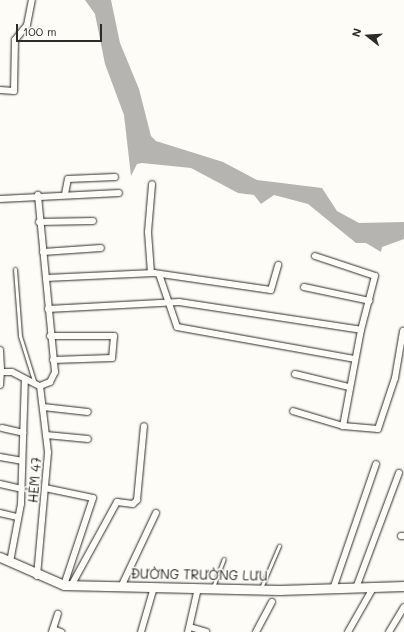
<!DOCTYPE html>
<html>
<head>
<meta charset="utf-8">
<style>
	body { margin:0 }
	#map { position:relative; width:404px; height:632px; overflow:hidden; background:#fdfcf7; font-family:Mali,sans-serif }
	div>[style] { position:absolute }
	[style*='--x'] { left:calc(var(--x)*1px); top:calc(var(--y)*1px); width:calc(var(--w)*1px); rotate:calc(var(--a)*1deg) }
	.water>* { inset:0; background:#b5b4b1 }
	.roads { filter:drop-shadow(0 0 1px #2b2b2b) drop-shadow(0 0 1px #2b2b2b) }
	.lane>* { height:3px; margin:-1.5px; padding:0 1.5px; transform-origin:1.5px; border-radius:1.5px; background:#fdfcf7 }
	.street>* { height:6px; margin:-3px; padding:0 3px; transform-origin:3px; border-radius:3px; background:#fdfcf7 }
	.secondary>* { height:9px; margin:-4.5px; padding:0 4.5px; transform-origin:4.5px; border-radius:4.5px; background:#fdfcf7 }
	span { translate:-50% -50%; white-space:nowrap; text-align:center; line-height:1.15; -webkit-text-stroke:3px #fdfcf7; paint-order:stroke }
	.street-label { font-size:13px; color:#2b2b2b }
	.north { position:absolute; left:348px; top:16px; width:40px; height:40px; -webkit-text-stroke:3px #fdfcf7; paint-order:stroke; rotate:287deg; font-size:11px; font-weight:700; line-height:16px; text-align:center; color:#2b2b2b }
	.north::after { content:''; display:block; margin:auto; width:14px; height:18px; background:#2b2b2b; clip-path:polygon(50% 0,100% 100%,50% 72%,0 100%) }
	.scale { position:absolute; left:16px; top:24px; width:86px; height:18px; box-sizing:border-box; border:2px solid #2b2b2b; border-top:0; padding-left:5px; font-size:12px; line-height:14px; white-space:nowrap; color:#2b2b2b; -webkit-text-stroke:3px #fdfcf7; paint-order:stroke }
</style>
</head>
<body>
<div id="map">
	<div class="water">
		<div style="clip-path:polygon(85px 0,111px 0,120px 43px,139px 89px,151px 136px,156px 141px,223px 162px,257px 180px,322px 188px,337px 211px,359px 223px,404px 222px,404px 239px,382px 247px,381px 252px,366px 243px,356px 243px,308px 204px,274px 195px,261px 204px,254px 195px,238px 193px,191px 168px,142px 163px,137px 164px,131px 176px,124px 115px,105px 64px,95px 14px)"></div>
	</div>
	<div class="roads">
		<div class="lane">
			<div style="--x:15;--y:269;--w:67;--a:85.7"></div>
			<div style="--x:20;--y:336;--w:50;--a:72.6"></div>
			<div style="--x:213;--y:587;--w:30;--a:-69"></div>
			<div style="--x:261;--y:588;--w:46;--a:-66.8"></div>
		</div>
		<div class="street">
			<div style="--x:0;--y:90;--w:14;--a:4"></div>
			<div style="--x:14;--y:91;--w:51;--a:-88.9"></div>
			<div style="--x:15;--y:40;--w:19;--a:-51"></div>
			<div style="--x:27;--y:25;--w:25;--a:-79"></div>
			<div style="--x:65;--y:194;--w:15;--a:-79"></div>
			<div style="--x:68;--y:179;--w:47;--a:-2.4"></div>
			<div style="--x:0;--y:199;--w:119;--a:-2.9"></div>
			<div style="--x:39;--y:222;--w:54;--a:-1.1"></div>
			<div style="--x:43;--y:252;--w:58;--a:-3.9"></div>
			<div style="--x:315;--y:256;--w:63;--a:18.4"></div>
			<div style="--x:375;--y:276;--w:56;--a:104.5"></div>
			<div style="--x:151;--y:273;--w:41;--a:-94.2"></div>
			<div style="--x:148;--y:232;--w:48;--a:-85.2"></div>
			<div style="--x:159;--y:274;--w:56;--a:71.2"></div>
			<div style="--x:177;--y:327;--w:180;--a:10.2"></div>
			<div style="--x:46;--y:278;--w:108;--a:-2.7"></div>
			<div style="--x:154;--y:273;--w:118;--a:8.3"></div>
			<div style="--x:271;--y:290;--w:26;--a:-74"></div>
			<div style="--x:304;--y:287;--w:67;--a:12"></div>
			<div style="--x:48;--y:309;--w:131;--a:-3.1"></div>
			<div style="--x:179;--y:302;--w:184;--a:8.7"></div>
			<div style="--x:361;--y:330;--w:98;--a:100.6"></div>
			<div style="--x:343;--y:426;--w:52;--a:-163.3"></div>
			<div style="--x:50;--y:336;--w:64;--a:0"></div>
			<div style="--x:114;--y:336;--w:22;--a:95"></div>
			<div style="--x:112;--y:358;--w:59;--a:178.1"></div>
			<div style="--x:0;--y:350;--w:22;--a:87"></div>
			<div style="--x:295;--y:374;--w:56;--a:13.5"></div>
			<div style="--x:0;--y:385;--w:13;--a:-86"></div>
			<div style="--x:1;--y:372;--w:11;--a:0"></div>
			<div style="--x:12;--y:372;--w:31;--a:27"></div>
			<div style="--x:40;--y:386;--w:11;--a:-22"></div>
			<div style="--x:50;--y:382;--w:11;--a:-63"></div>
			<div style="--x:55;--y:372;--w:178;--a:-95.5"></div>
			<div style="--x:43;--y:407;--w:45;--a:6.3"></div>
			<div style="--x:343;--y:426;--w:35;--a:5"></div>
			<div style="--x:378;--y:429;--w:54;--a:-71.6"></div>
			<div style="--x:395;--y:378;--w:48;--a:-80.3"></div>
			<div style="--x:2;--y:428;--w:22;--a:13"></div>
			<div style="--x:46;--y:435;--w:42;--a:5.4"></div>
			<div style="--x:0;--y:457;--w:22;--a:10"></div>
			<div style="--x:0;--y:484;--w:22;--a:13"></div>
			<div style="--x:45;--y:488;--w:49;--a:11.8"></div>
			<div style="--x:93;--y:498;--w:92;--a:108.4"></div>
			<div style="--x:0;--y:513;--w:18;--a:13"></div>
			<div style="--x:401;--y:536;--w:3;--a:0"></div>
			<div style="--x:10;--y:562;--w:59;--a:-79.3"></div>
			<div style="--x:21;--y:504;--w:125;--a:-88.2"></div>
			<div style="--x:37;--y:576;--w:124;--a:-84.9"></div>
			<div style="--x:48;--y:452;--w:66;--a:-96.9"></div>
			<div style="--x:71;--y:586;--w:96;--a:-61.3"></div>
			<div style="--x:117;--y:502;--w:16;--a:7"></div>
			<div style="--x:133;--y:504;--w:6;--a:-45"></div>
			<div style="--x:137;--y:500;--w:74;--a:-84.6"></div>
			<div style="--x:121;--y:587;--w:82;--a:-64.7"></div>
			<div style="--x:356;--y:588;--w:123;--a:-69.5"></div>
			<div style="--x:333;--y:589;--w:132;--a:-71"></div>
			<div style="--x:190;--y:627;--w:17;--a:17"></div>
			<div style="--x:53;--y:629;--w:9;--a:21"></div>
			<div style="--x:52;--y:632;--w:19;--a:-72"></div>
			<div style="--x:141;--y:632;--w:47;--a:-73.9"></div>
			<div style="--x:188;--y:632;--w:45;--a:-77.2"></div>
			<div style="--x:256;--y:632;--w:34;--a:-62"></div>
			<div style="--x:348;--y:632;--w:51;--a:-60.4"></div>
			<div style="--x:389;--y:632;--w:29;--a:-59"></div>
		</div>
		<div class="secondary">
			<div style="--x:0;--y:557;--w:70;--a:23.6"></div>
			<div style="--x:64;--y:585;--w:215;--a:1.3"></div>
			<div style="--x:279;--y:590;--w:125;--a:-1.8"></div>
		</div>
	</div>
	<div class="street-label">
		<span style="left:35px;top:480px;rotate:-85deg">HẺM 47</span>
		<span style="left:199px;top:575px;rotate:1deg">ĐƯỜNG TRƯỜNG LƯU</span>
	</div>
	<div class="north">N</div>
	<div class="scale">100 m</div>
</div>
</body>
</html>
